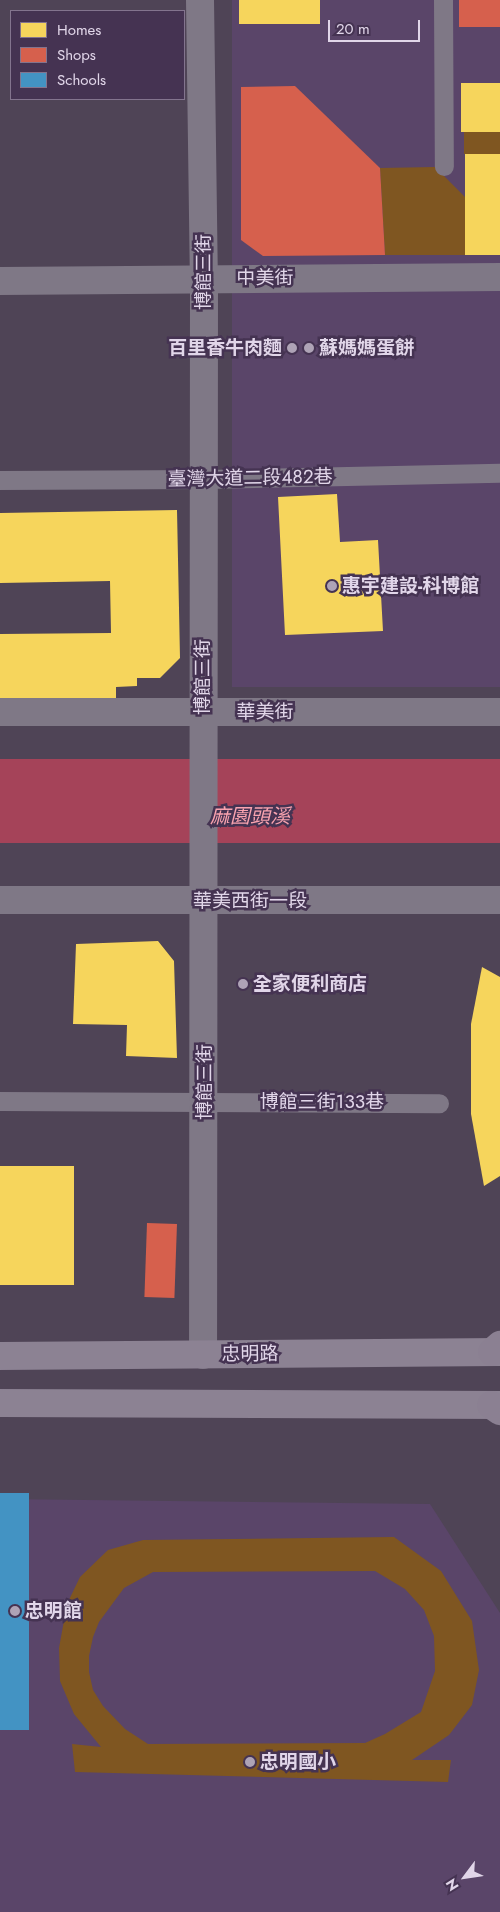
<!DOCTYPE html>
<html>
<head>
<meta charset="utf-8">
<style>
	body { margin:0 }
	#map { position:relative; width:500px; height:1912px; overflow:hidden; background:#4f4456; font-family:Jost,"Noto Sans TC",sans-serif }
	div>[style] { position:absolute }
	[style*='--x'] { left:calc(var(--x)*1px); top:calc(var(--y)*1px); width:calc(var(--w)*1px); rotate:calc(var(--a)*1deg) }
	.built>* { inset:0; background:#5a4569; transform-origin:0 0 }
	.green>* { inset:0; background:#7f5621; transform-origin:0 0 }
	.water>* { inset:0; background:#a54359; transform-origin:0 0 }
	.homes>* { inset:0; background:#f6d55c; transform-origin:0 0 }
	.shops>* { inset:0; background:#d6604d; transform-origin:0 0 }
	.schools>* { inset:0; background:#4393c3; transform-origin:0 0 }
	.lane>* { height:19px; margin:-9.5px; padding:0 9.5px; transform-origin:9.5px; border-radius:9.5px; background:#7f7886 }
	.street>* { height:28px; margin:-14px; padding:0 14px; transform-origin:14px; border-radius:14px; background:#7f7886 }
	.secondary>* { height:28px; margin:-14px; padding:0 14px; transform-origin:14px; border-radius:14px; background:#8c8293 }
	.primary>* { height:28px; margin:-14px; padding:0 14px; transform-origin:14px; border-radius:14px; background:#8b8092 }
	.dots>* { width:14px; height:14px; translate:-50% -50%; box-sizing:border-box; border:2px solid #453352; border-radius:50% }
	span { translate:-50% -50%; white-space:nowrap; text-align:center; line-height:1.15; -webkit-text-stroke:5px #453352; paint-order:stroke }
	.street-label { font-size:19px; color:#e1d6e9 }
	.poi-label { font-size:19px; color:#e1d6e9; font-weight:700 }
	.right { translate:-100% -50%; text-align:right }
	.left { translate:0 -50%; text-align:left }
	.water-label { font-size:20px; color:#f9a3af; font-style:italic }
	.legend { position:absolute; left:10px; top:10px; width:175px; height:90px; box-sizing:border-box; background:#453352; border:1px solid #83748e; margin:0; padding:6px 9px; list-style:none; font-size:15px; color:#e1d6e9 }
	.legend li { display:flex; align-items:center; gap:10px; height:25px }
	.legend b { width:25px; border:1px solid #83748e }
	.north { position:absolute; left:440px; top:1852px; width:50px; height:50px; -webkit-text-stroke:4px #453352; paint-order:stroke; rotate:239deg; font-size:14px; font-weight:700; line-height:20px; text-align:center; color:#e1d6e9 }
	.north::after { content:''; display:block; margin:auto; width:18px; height:22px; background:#e1d6e9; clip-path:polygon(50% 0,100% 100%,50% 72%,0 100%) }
	.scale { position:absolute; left:328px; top:20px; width:92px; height:22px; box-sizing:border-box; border:2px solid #e1d6e9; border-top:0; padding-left:6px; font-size:15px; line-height:18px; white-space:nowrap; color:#e1d6e9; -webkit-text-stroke:4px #453352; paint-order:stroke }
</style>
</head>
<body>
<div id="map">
	<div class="built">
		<div style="left:232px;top:0;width:268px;height:687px"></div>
		<div style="clip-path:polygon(0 1499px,430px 1504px,500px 1613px,500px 1912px,0 1912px)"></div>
	</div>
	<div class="green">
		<div style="left:500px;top:132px;width:22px;height:36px;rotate:90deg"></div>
		<div style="clip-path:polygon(435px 167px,467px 199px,468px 255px,385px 255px,380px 168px)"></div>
		<div style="clip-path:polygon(evenodd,394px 1537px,441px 1571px,472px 1621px,479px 1670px,472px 1705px,449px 1735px,412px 1760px,451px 1760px,448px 1782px,75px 1772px,72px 1744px,101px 1747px,74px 1714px,60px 1681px,59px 1648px,67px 1604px,80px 1577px,108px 1550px,143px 1540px,394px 1537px,375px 1571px,405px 1589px,424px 1610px,434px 1636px,435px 1671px,421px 1712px,385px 1734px,365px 1743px,148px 1744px,125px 1729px,103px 1706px,93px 1690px,89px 1672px,89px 1656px,93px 1637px,99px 1622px,124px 1588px,153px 1572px,375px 1571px)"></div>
	</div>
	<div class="water">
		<div style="left:500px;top:759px;width:84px;height:500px;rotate:90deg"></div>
	</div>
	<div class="homes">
		<div style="left:239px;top:0;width:81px;height:24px"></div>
		<div style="left:500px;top:83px;width:49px;height:39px;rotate:90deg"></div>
		<div style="left:500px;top:154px;width:101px;height:35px;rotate:90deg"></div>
		<div style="clip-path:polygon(337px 494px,340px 542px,378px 540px,383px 631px,285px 635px,278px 497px)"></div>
		<div style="clip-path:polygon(177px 510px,180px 658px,160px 678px,137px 678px,137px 686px,116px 687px,116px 699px,0 702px,0 634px,111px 633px,110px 581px,0 583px,0 513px)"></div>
		<div style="clip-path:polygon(158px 941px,174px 961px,177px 1058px,126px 1056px,127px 1025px,73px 1024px,76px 944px)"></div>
		<div style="clip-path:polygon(482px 967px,500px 977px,500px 1176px,484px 1186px,471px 1114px,471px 1024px)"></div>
		<div style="left:74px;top:1166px;width:119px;height:74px;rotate:90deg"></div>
	</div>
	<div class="shops">
		<div style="left:459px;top:0;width:41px;height:27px"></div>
		<div style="clip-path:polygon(295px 86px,380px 168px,385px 255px,263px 256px,241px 240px,241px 87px)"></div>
		<div style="left:147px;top:1223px;width:30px;height:74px;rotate:2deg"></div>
	</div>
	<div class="schools">
		<div style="left:0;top:1493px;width:29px;height:237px"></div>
	</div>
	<div class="lane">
		<div style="--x:443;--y:0;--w:166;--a:89.7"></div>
		<div style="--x:0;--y:480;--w:204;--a:-0.3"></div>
		<div style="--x:204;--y:479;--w:296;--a:-1.2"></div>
		<div style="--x:0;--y:1101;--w:439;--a:0.3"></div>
	</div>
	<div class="street">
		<div style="--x:200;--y:0;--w:279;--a:89.2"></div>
		<div style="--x:204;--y:279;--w:1076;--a:90.05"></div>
		<div style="--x:0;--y:281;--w:500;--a:-0.46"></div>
		<div style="--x:0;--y:712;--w:500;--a:0"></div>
		<div style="--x:0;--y:900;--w:500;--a:0"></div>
	</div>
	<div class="secondary">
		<div style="--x:0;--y:1356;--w:500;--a:-0.46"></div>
		<div style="--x:0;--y:1403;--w:500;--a:0.23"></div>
	</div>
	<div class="primary">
		<div style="--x:492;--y:1352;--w:11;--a:-41"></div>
		<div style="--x:491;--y:1405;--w:11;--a:34"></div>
	</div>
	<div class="dots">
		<div style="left:292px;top:348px;background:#aea3b6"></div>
		<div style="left:309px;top:348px;background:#aea3b6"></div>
		<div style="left:332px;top:586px;background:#aea3b6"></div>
		<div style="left:243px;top:984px;background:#aea3b6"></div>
		<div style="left:15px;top:1611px;background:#aea3b6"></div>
		<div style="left:250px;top:1762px;background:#aea3b6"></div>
	</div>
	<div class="street-label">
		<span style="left:204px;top:272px;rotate:-90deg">博館三街</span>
		<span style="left:265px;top:278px">中美街</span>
		<span style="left:250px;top:478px;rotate:-1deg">臺灣大道二段482巷</span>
		<span style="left:203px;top:677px;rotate:-90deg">博館三街</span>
		<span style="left:265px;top:712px">華美街</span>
		<span style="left:250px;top:901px">華美西街一段</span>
		<span style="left:205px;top:1082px;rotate:-90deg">博館三街</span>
		<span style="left:322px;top:1102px">博館三街133巷</span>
		<span style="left:250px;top:1354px;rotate:-1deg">忠明路</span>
	</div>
	<div class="poi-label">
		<span class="right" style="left:282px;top:348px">百里香牛肉麵</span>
		<span class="left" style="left:319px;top:348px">蘇媽媽蛋餅</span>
		<span class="left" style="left:342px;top:586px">惠宇建設-科博館</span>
		<span class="left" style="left:253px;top:984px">全家便利商店</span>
		<span class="left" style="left:25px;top:1611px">忠明館</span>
		<span class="left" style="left:260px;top:1762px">忠明國小</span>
	</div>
	<div class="water-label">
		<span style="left:250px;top:816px">麻園頭溪</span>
	</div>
	<ul class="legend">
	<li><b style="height:14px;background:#f6d55c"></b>Homes</li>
	<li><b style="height:14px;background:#d6604d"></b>Shops</li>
	<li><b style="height:14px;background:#4393c3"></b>Schools</li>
	</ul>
	<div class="north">N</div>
	<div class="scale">20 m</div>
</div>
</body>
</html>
